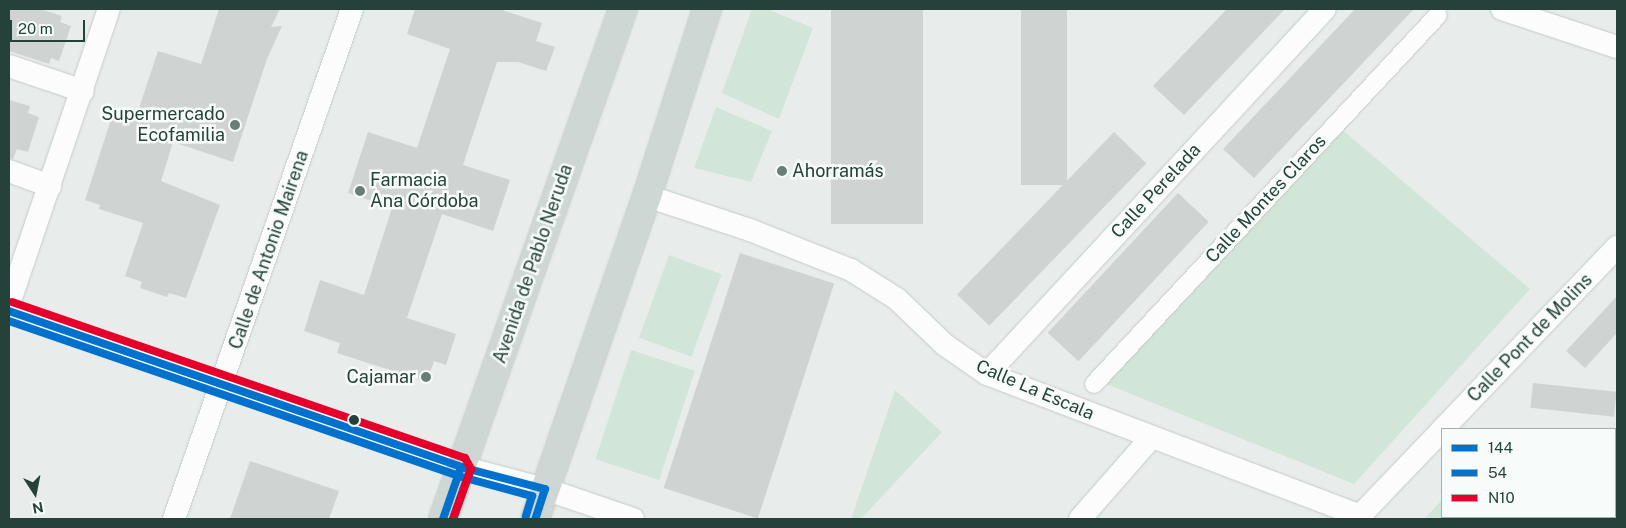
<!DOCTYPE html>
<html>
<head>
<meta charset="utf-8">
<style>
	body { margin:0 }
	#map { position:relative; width:1626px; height:528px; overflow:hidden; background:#e8edeb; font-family:"Public Sans",sans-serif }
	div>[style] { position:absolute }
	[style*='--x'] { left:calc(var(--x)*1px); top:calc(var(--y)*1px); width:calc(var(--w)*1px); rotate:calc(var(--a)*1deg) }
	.green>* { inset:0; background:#d1e6d8; transform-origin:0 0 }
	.building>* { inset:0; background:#cfd4d2; transform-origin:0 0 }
	.roads { filter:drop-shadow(0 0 1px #c5cac8) drop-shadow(0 0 1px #c5cac8) }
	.pedestrian>* { height:18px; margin:-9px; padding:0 9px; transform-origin:9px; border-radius:9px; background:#fcfcfc }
	.minor>* { height:22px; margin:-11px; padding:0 11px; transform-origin:11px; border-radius:11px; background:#fcfcfc }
	.primary>* { height:28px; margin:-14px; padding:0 14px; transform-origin:14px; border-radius:14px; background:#cfd7d5 }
	.bus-1>* { height:8px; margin:-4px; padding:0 4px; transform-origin:4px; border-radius:4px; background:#0072ce }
	.bus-2>* { height:8px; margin:-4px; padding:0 4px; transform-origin:4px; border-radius:4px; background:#0072ce }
	.bus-3>* { height:8px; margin:-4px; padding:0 4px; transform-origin:4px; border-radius:4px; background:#e4002b }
	.dots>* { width:14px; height:14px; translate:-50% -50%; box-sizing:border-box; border:2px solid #f7fbf9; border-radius:50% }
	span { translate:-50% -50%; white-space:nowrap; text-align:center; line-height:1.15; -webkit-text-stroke:5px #f7fbf9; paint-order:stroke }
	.poi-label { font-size:18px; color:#24423a }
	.right { translate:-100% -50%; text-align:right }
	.left { translate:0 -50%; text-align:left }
	.street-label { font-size:18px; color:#24423a }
	.frame { position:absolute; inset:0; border:10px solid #24423a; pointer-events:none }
	.legend { position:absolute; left:1441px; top:428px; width:175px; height:90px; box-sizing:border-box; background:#f7fbf9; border:1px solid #a3b1ad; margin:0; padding:6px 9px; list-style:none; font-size:15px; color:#24423a }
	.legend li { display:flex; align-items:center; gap:10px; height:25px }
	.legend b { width:25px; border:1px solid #a3b1ad }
	.north { position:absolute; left:10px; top:468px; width:50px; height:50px; -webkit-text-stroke:4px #f7fbf9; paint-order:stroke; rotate:169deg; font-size:14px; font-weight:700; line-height:20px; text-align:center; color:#24423a }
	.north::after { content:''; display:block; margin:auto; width:18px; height:22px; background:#24423a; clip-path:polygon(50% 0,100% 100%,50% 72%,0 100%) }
	.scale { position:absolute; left:10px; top:20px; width:75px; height:22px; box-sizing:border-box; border:2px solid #24423a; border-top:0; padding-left:6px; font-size:15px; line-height:18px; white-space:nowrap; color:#24423a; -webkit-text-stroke:4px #f7fbf9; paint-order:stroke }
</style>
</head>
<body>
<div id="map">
	<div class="green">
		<div style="clip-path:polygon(752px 9px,767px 9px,813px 28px,779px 119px,722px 93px)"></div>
		<div style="clip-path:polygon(716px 107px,772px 131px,751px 182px,694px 168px)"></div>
		<div style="clip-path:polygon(1333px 122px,1530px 289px,1354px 484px,1089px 377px)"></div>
		<div style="left:669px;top:255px;width:56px;height:88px;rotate:20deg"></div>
		<div style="left:631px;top:350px;width:67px;height:115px;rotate:18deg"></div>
		<div style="clip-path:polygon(895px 390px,942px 432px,861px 519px,851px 519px)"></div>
		<div style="clip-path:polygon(1442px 500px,1442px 517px,1477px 519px,1424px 519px)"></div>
	</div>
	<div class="building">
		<div style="clip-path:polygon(9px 9px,40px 9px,62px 16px,60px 22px,71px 26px,59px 61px,51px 58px,49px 64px,9px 51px)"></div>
		<div style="clip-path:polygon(219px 9px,280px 9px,271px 27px,282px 26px,267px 59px,233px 162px,173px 142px,161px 181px,220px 205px,186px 298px,169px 293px,167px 297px,140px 288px,142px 282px,125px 276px,143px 223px,99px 209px,100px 205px,85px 200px,115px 107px,137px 114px,158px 51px,201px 64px)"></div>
		<div style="clip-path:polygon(415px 9px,499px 9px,542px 23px,536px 41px,555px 47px,546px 71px,518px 62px,497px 62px,463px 165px,510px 180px,493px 231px,442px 214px,407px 318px,456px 334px,446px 365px,434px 361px,427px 382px,337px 353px,340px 343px,304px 331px,320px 280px,364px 295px,392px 208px,348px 193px,368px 132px,417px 148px,450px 49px,407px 34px)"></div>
		<div style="left:831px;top:9px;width:92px;height:215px"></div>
		<div style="left:1021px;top:9px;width:46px;height:176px"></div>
		<div style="clip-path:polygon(1227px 9px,1285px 9px,1184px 115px,1153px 86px)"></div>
		<div style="clip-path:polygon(1355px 9px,1414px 9px,1254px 178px,1223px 149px)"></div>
		<div style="clip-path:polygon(9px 100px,30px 106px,28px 113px,39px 117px,28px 152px,17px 149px,13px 159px,9px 158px)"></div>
		<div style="left:1114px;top:132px;width:45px;height:226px;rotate:44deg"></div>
		<div style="left:1178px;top:193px;width:42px;height:191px;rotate:43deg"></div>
		<div style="left:740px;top:253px;width:99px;height:247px;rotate:18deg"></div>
		<div style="clip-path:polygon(1617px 296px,1617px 333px,1585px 368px,1566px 351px)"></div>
		<div style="left:1533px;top:383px;width:84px;height:25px;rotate:6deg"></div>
		<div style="clip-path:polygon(250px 461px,339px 491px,329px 519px,230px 519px)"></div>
	</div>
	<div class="roads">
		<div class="pedestrian">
			<div style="--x:1094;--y:384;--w:504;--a:-47.01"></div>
		</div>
		<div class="minor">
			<div style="--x:1502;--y:9;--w:121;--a:18.3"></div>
			<div style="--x:9;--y:66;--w:78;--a:18.7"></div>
			<div style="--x:9;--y:171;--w:44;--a:20.1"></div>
			<div style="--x:647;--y:196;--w:108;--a:18.3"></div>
			<div style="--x:750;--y:230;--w:109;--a:21.6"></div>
			<div style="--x:851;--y:270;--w:54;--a:32.2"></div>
			<div style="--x:897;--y:299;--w:66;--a:43.8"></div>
			<div style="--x:945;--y:345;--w:51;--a:34.6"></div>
			<div style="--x:987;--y:374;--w:399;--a:20.8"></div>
			<div style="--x:9;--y:304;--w:311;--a:-71.3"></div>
			<div style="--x:9;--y:311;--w:478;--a:19"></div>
			<div style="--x:461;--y:467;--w:87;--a:14.7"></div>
			<div style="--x:545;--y:489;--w:93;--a:18.8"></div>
			<div style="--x:987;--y:374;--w:497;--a:-47.2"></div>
			<div style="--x:1443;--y:429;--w:252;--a:-46.3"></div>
			<div style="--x:174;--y:519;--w:540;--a:-70.76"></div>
			<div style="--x:1080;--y:519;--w:108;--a:-48.8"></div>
			<div style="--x:1357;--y:519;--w:123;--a:-46.3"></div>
		</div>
		<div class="primary">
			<div style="--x:443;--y:519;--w:541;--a:-70.56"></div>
			<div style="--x:535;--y:519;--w:342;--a:-70.9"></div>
			<div style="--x:647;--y:196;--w:196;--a:-72.2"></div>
		</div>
	</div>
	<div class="bus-1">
		<div style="--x:9;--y:311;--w:478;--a:19"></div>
		<div style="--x:461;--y:467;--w:87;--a:14.7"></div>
		<div style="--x:545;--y:489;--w:32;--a:108"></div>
		<div style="--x:443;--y:519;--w:55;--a:-70.9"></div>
	</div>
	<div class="bus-2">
		<div style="--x:9;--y:321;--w:475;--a:19"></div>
		<div style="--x:458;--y:476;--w:77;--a:15.1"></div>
		<div style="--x:532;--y:496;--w:21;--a:107"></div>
		<div style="--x:453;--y:519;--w:52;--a:-70.9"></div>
	</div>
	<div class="bus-3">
		<div style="--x:12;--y:302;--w:479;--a:19"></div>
		<div style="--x:465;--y:458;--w:13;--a:61"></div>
		<div style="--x:471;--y:469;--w:53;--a:109.8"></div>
	</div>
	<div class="dots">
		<div style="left:235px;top:125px;background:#697e78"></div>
		<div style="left:782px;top:171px;background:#697e78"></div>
		<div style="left:360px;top:191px;background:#697e78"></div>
		<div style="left:426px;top:377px;background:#697e78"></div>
		<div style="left:354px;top:420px;background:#24423a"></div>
	</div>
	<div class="poi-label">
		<span class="right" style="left:225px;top:125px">Supermercado<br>Ecofamilia</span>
		<span class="left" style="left:792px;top:171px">Ahorramás</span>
		<span class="left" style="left:370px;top:191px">Farmacia<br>Ana Córdoba</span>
		<span class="right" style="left:416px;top:377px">Cajamar</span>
	</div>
	<div class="street-label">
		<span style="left:1156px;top:191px;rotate:-47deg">Calle Perelada</span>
		<span style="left:1266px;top:199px;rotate:-47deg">Calle Montes Claros</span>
		<span style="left:269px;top:250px;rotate:-71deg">Calle de Antonio Mairena</span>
		<span style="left:533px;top:264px;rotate:-71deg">Avenida de Pablo Neruda</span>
		<span style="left:1530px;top:338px;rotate:-46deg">Calle Pont de Molins</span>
		<span style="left:1035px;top:390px;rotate:23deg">Calle La Escala</span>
	</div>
	<div class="frame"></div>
	<ul class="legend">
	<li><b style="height:6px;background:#0072ce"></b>144</li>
	<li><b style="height:6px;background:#0072ce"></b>54</li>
	<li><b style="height:6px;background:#e4002b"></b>N10</li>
	</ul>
	<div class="north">N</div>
	<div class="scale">20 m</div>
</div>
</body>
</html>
